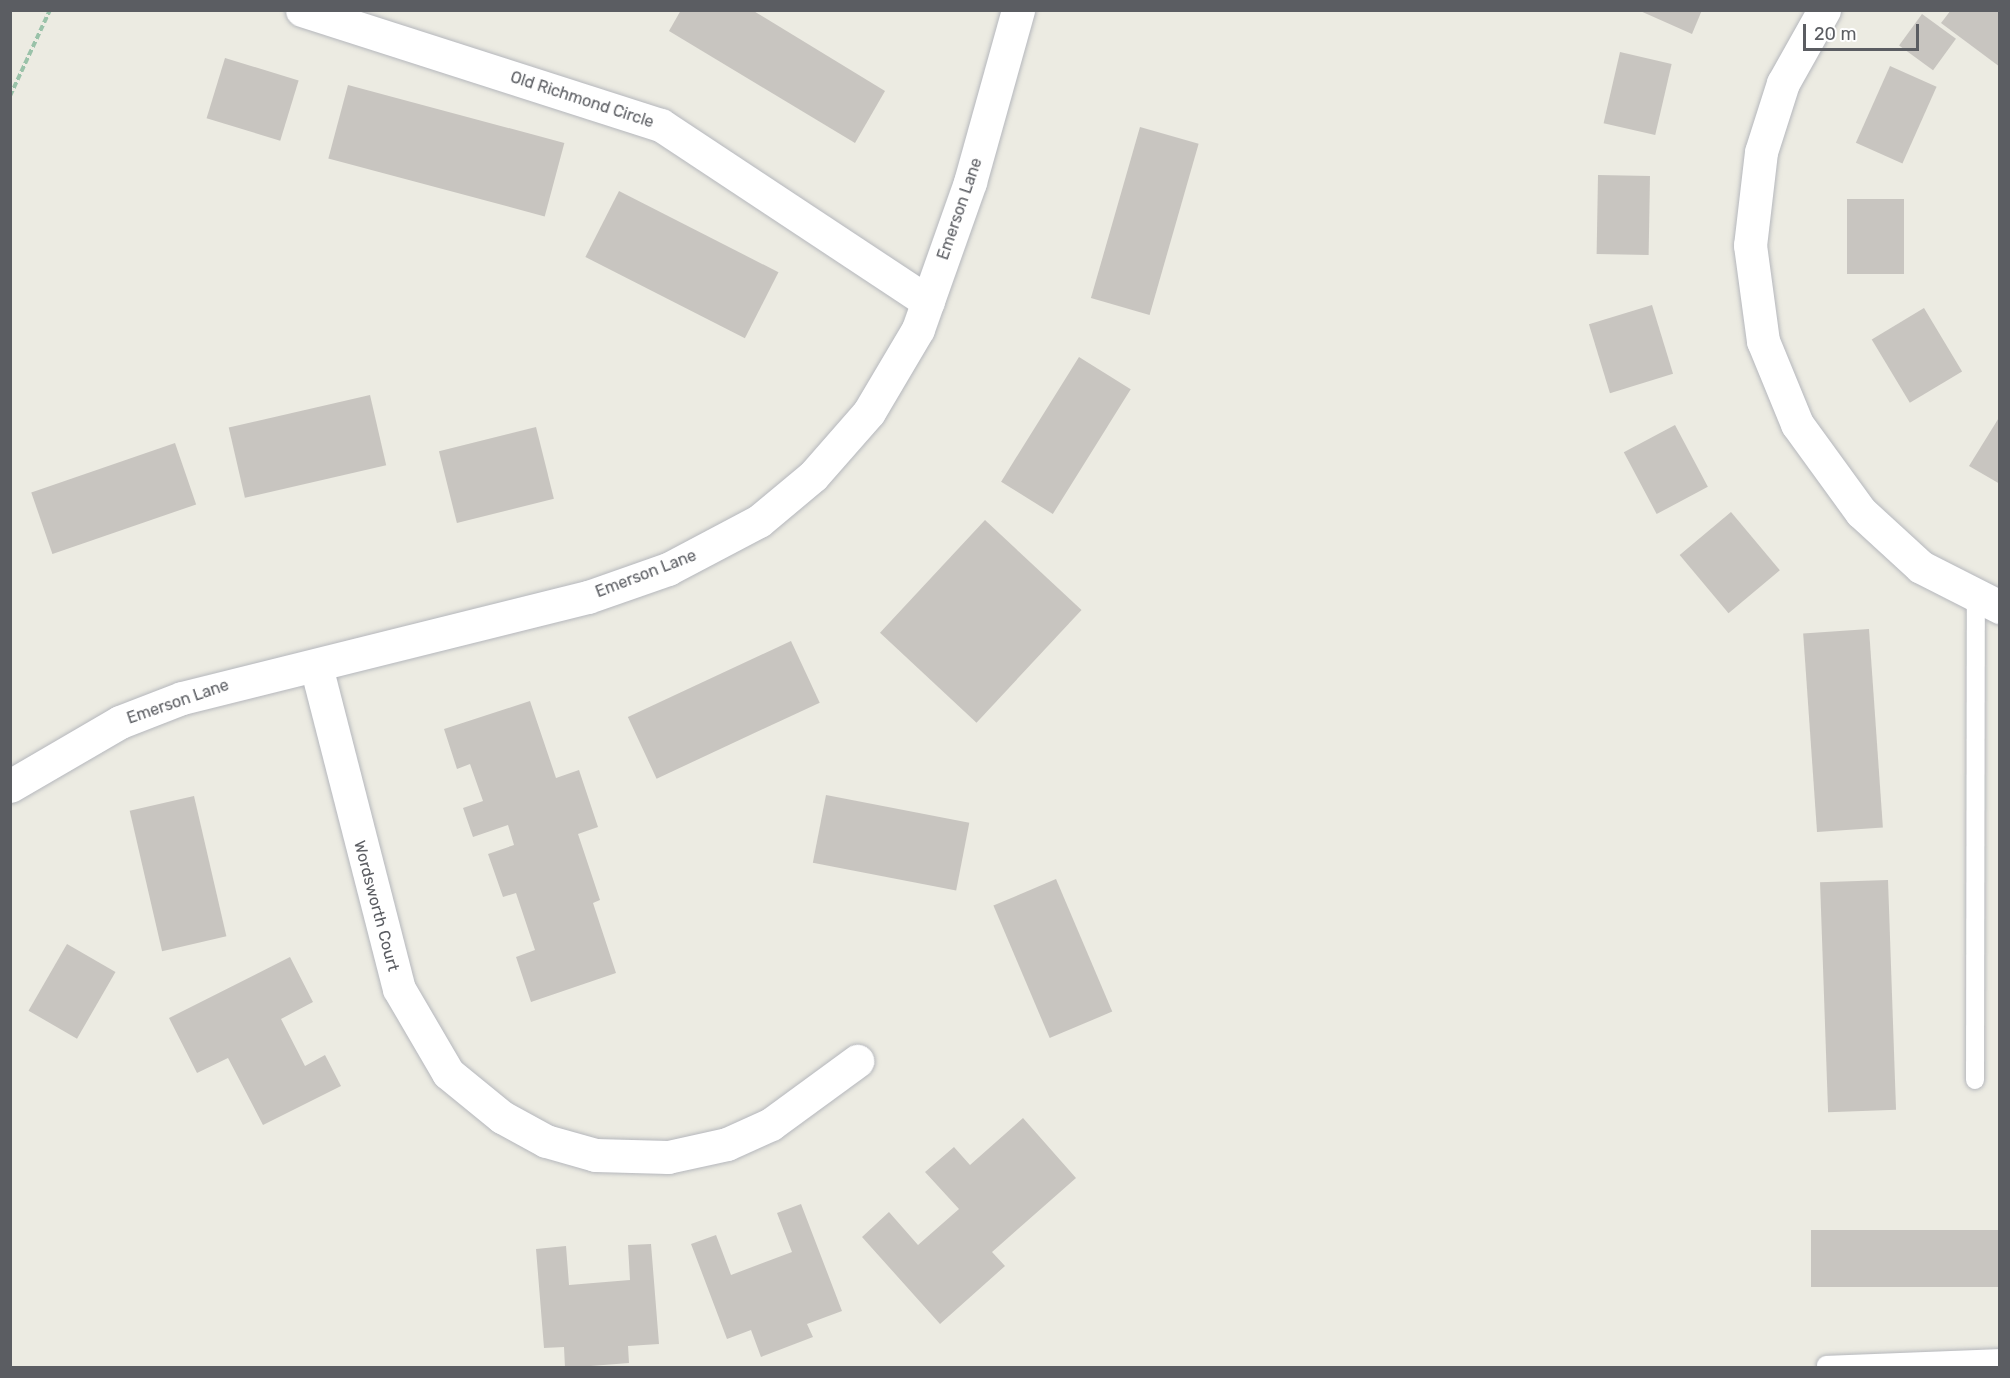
<!DOCTYPE html>
<html>
<head>
<meta charset="utf-8">
<style>
	body { margin:0 }
	#map { position:relative; width:2010px; height:1378px; overflow:hidden; background:#ecebe2; font-family:Rubik,sans-serif }
	div>[style] { position:absolute }
	[style*='--x'] { left:calc(var(--x)*1px); top:calc(var(--y)*1px); width:calc(var(--w)*1px); rotate:calc(var(--a)*1deg) }
	.building>* { inset:0; background:#c8c5c0; transform-origin:0 0 }
	.path>* { height:4px; margin-top:-2px; transform-origin:0; background:repeating-linear-gradient(90deg,#9ac2a9 0 6px,transparent 0 9px) }
	.roads { filter:drop-shadow(0 0 2px #b5b7bc) drop-shadow(0 0 2px #b5b7bc) }
	.lane>* { height:18px; margin:-9px; padding:0 9px; transform-origin:9px; border-radius:9px; background:#fff }
	.street>* { height:33px; margin:-16.5px; padding:0 16.5px; transform-origin:16.5px; border-radius:16.5px; background:#fff }
	span { translate:-50% -50%; white-space:nowrap; text-align:center; line-height:1.15; -webkit-text-stroke:4.5px #fff; paint-order:stroke }
	.street-label { font-size:16px; color:#5b5d62 }
	.frame { position:absolute; inset:0; border:12px solid #5b5d62; pointer-events:none }
	.scale { position:absolute; left:1803px; top:24px; width:116px; height:27px; box-sizing:border-box; border:3px solid #5b5d62; border-top:0; padding-left:8px; font-size:18px; line-height:21px; white-space:nowrap; color:#5b5d62; -webkit-text-stroke:4px #fff; paint-order:stroke }
</style>
</head>
<body>
<div id="map">
	<div class="building">
		<div style="clip-path:polygon(681px 10px,752px 10px,885px 91px,855px 143px,669px 31px)"></div>
		<div style="clip-path:polygon(1638px 10px,1702px 10px,1692px 34px)"></div>
		<div style="clip-path:polygon(1951px 10px,2000px 10px,2000px 67px,1941px 23px)"></div>
		<div style="left:1922px;top:14px;width:42px;height:39px;rotate:36deg"></div>
		<div style="left:1620px;top:52px;width:53px;height:73px;rotate:13deg"></div>
		<div style="left:225px;top:58px;width:77px;height:63px;rotate:17deg"></div>
		<div style="left:1890px;top:66px;width:51px;height:84px;rotate:24deg"></div>
		<div style="left:348px;top:85px;width:224px;height:76px;rotate:15deg"></div>
		<div style="left:1140px;top:127px;width:61px;height:178px;rotate:16deg"></div>
		<div style="left:1598px;top:175px;width:52px;height:79px;rotate:1deg"></div>
		<div style="left:619px;top:191px;width:179px;height:74px;rotate:27deg"></div>
		<div style="left:1847px;top:199px;width:57px;height:75px"></div>
		<div style="left:1652px;top:305px;width:72px;height:66px;rotate:73deg"></div>
		<div style="left:1924px;top:308px;width:74px;height:61px;rotate:59deg"></div>
		<div style="left:1079px;top:357px;width:61px;height:147px;rotate:32deg"></div>
		<div style="left:370px;top:395px;width:72px;height:145px;rotate:77deg"></div>
		<div style="clip-path:polygon(2000px 416px,2000px 484px,1969px 466px)"></div>
		<div style="left:1675px;top:425px;width:70px;height:58px;rotate:62deg"></div>
		<div style="left:536px;top:427px;width:74px;height:100px;rotate:76deg"></div>
		<div style="left:175px;top:443px;width:65px;height:152px;rotate:71deg"></div>
		<div style="left:1731px;top:512px;width:76px;height:67px;rotate:50deg"></div>
		<div style="left:985px;top:520px;width:132px;height:154px;rotate:43deg"></div>
		<div style="left:1869px;top:629px;width:199px;height:66px;rotate:86deg"></div>
		<div style="left:791px;top:641px;width:68px;height:180px;rotate:65deg"></div>
		<div style="clip-path:polygon(530px 701px,556px 778px,579px 770px,598px 827px,578px 834px,600px 900px,593px 903px,616px 973px,531px 1002px,516px 957px,535px 950px,516px 893px,503px 897px,488px 854px,514px 845px,508px 825px,473px 837px,463px 808px,483px 801px,470px 764px,457px 769px,444px 729px)"></div>
		<div style="left:826px;top:795px;width:146px;height:69px;rotate:11deg"></div>
		<div style="left:194px;top:796px;width:144px;height:66px;rotate:77deg"></div>
		<div style="left:1056px;top:879px;width:144px;height:68px;rotate:67deg"></div>
		<div style="left:1888px;top:880px;width:230px;height:68px;rotate:88deg"></div>
		<div style="left:67px;top:944px;width:56px;height:77px;rotate:30deg"></div>
		<div style="clip-path:polygon(290px 957px,313px 1002px,281px 1019px,305px 1066px,325px 1055px,341px 1086px,263px 1125px,228px 1058px,197px 1073px,169px 1018px)"></div>
		<div style="clip-path:polygon(1023px 1118px,1076px 1178px,992px 1252px,1005px 1266px,940px 1324px,862px 1237px,889px 1212px,918px 1245px,959px 1209px,925px 1172px,954px 1147px,970px 1165px)"></div>
		<div style="clip-path:polygon(801px 1204px,842px 1311px,807px 1324px,813px 1337px,761px 1357px,751px 1330px,727px 1339px,691px 1244px,716px 1235px,731px 1275px,792px 1252px,777px 1213px)"></div>
		<div style="left:2000px;top:1230px;width:57px;height:189px;rotate:90deg"></div>
		<div style="clip-path:polygon(651px 1244px,659px 1344px,628px 1346px,629px 1363px,565px 1368px,564px 1347px,544px 1348px,536px 1249px,566px 1246px,569px 1285px,630px 1280px,628px 1245px)"></div>
	</div>
	<div class="path">
		<div style="--x:10;--y:96;--w:95;--a:-65.1"></div>
	</div>
	<div class="roads">
		<div class="lane">
			<div style="--x:1975;--y:1080;--w:483;--a:-89.9"></div>
			<div style="--x:1826;--y:1365;--w:174;--a:-2.3"></div>
		</div>
		<div class="street">
			<div style="--x:302;--y:10;--w:377;--a:17.8"></div>
			<div style="--x:661;--y:125;--w:320;--a:33.5"></div>
			<div style="--x:1824;--y:10;--w:84;--a:119.3"></div>
			<div style="--x:1783;--y:83;--w:72;--a:107.7"></div>
			<div style="--x:1761;--y:152;--w:94;--a:96.7"></div>
			<div style="--x:1750;--y:245;--w:97;--a:82.3"></div>
			<div style="--x:1763;--y:341;--w:90;--a:67.7"></div>
			<div style="--x:1797;--y:424;--w:109;--a:54"></div>
			<div style="--x:1861;--y:512;--w:81;--a:42.5"></div>
			<div style="--x:1921;--y:567;--w:89;--a:26.9"></div>
			<div style="--x:316;--y:666;--w:333;--a:75.6"></div>
			<div style="--x:399;--y:989;--w:97;--a:59.7"></div>
			<div style="--x:448;--y:1073;--w:70;--a:39.2"></div>
			<div style="--x:502;--y:1117;--w:50;--a:28.6"></div>
			<div style="--x:546;--y:1141;--w:51;--a:15.9"></div>
			<div style="--x:595;--y:1155;--w:73;--a:1.6"></div>
			<div style="--x:668;--y:1157;--w:60;--a:-12.4"></div>
			<div style="--x:727;--y:1144;--w:48;--a:-24.4"></div>
			<div style="--x:771;--y:1124;--w:107;--a:-36.2"></div>
			<div style="--x:10;--y:786;--w:127;--a:-30.2"></div>
			<div style="--x:120;--y:722;--w:66;--a:-21.2"></div>
			<div style="--x:182;--y:698;--w:418;--a:-14"></div>
			<div style="--x:588;--y:597;--w:85;--a:-19.3"></div>
			<div style="--x:668;--y:569;--w:103;--a:-27.8"></div>
			<div style="--x:759;--y:521;--w:70;--a:-39.8"></div>
			<div style="--x:813;--y:476;--w:85;--a:-48.8"></div>
			<div style="--x:869;--y:412;--w:96;--a:-59.4"></div>
			<div style="--x:918;--y:329;--w:156;--a:-70.5"></div>
			<div style="--x:970;--y:182;--w:179;--a:-74.4"></div>
		</div>
	</div>
	<div class="street-label">
		<span style="left:582px;top:100px;rotate:18deg">Old Richmond Circle</span>
		<span style="left:960px;top:209px;rotate:-71deg">Emerson Lane</span>
		<span style="left:646px;top:574px;rotate:-21deg">Emerson Lane</span>
		<span style="left:178px;top:702px;rotate:-19deg">Emerson Lane</span>
		<span style="left:376px;top:906px;rotate:75deg">Wordsworth Court</span>
	</div>
	<div class="frame"></div>
	<div class="scale">20 m</div>
</div>
</body>
</html>
